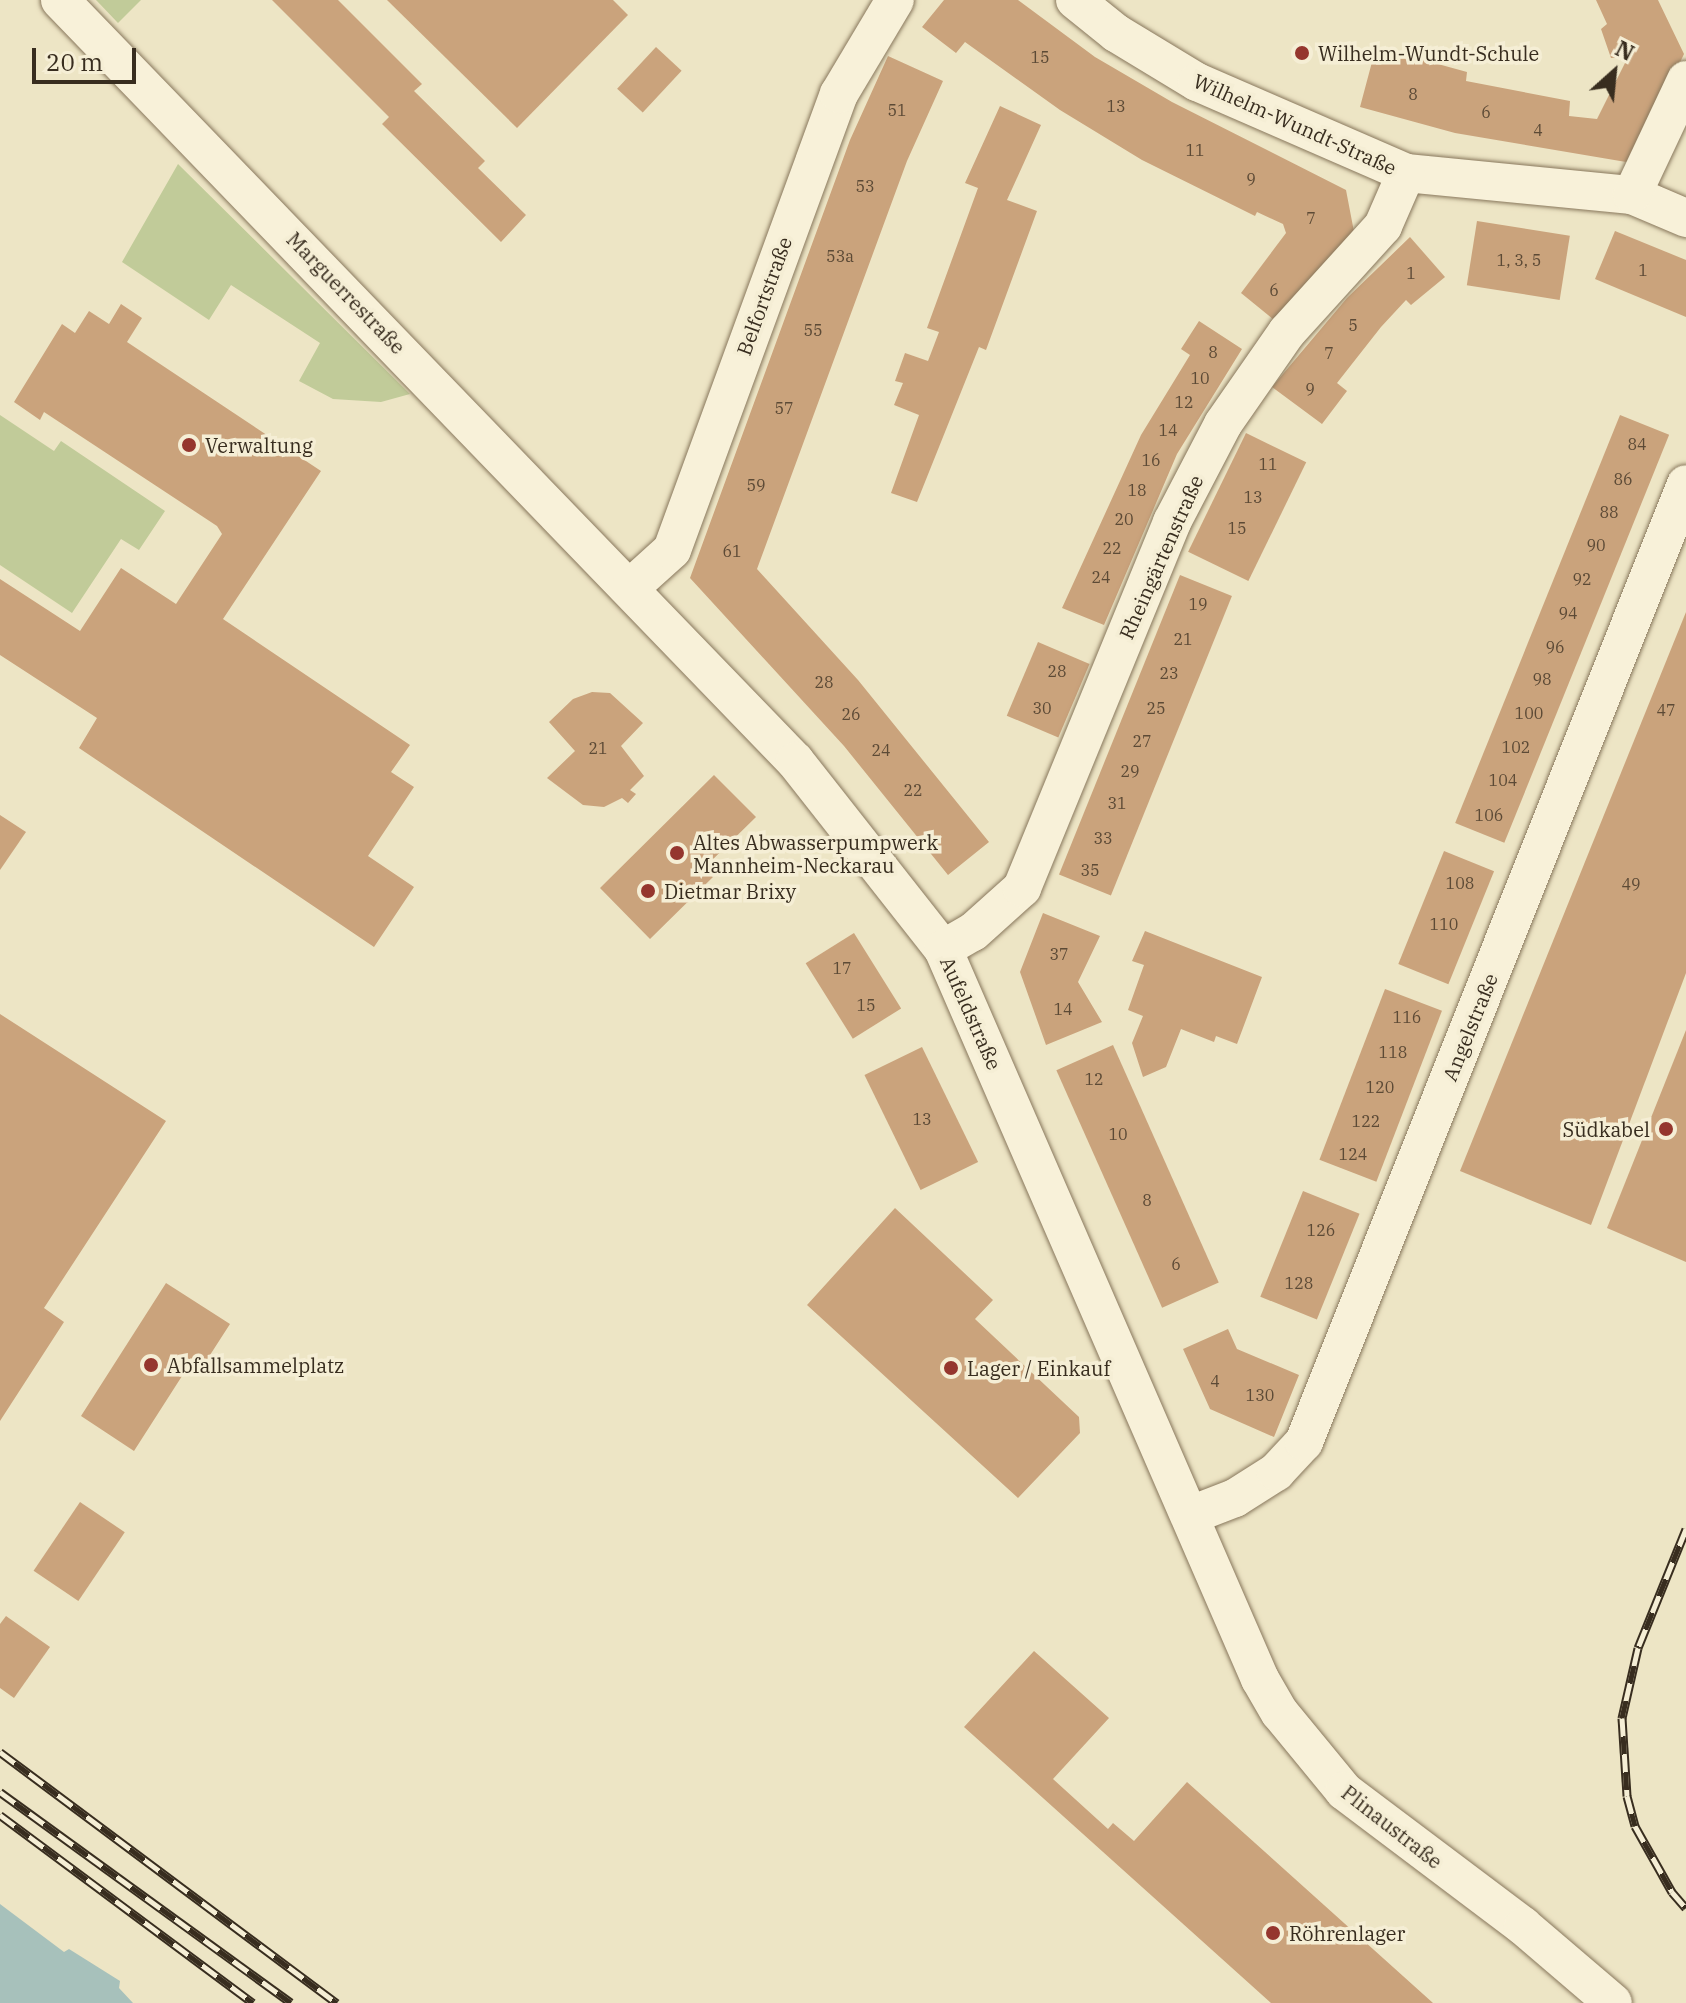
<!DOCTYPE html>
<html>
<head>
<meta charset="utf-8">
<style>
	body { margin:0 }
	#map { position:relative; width:1686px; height:2003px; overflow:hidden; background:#ede5c5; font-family:"IBM Plex Serif",serif }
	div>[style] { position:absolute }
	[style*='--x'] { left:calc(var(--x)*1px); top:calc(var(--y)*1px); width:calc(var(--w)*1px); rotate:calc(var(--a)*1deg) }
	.green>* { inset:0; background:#c1cb99 }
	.water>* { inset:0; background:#a7c1bb }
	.building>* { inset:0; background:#caa37c; transform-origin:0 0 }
	.roads { filter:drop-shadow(0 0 2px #88775c) drop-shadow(0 0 2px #88775c) }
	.minor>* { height:38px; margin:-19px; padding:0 19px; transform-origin:19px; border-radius:19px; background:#f8f1d9 }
	.rail>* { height:9px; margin-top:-4.5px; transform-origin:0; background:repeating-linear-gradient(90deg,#f5eed5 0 18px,#382d1f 0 36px); box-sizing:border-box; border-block:2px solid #382d1f }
	.dots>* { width:22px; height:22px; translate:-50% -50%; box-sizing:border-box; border:4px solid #f5eed5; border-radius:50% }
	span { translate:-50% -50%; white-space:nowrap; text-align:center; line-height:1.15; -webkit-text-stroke:7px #f5eed5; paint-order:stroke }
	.number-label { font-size:16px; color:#5c4a36 }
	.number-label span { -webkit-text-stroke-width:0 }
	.poi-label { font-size:20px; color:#382d1f }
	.left { translate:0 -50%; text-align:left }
	.right { translate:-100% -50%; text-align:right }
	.street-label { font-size:20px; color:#382d1f }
	.north { position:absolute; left:1574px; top:32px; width:80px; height:80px; -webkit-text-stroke:6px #f5eed5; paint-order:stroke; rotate:27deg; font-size:22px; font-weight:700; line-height:32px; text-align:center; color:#382d1f }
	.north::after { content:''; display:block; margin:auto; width:28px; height:36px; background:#382d1f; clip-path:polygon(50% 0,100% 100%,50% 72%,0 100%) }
	.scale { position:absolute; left:32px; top:48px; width:104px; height:36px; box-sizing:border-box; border:4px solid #382d1f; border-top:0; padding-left:10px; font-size:24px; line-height:28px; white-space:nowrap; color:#382d1f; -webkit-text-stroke:6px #f5eed5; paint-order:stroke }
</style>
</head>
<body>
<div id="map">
	<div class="green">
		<div style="clip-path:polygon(96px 0,141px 0,118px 23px)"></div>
		<div style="clip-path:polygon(178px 164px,410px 394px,381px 402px,333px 399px,299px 381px,320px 343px,231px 285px,209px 320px,122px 262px)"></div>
		<div style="clip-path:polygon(0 415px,54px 451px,61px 441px,165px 511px,139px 550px,121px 539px,72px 613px,0 565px)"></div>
	</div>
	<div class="water">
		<div style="clip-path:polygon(0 1904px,64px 1952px,69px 1949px,120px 1981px,119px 1988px,133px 2003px,0 2003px)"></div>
	</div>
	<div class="building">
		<div style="clip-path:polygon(272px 0,338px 0,422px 84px,414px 91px,485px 161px,478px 168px,526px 215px,501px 242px,382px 124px,389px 117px)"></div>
		<div style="clip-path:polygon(387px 0,613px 0,628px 15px,517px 128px)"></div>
		<div style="clip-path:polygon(944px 0,1018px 0,1095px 57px,1172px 102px,1346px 190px,1355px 237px,1279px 324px,1241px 293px,1286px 233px,1283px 224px,1257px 212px,1255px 216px,1142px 160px,1060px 110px,965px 42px,956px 53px,922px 27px)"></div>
		<div style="clip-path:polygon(1596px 0,1658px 0,1684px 54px,1632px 163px,1455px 133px,1360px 107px,1376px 47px,1467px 72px,1466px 81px,1570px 101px,1569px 116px,1597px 119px,1628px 57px,1611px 58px,1601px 29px,1607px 24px)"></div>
		<div style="left:656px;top:47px;width:35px;height:57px;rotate:43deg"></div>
		<div style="clip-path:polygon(888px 56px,943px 81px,907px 161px,757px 569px,858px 680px,989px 842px,948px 875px,844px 746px,690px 578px,850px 140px)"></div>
		<div style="clip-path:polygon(1000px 106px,1041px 125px,1007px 200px,1037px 211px,986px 350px,979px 347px,917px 502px,891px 493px,919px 415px,894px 405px,903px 383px,895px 381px,905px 353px,928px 361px,939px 332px,927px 328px,978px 188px,965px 183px)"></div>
		<div style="left:1477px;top:221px;width:94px;height:65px;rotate:9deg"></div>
		<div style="clip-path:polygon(1615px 231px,1686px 260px,1686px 317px,1595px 279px)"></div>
		<div style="clip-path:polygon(1410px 237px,1445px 277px,1411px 305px,1406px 300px,1381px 327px,1337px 383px,1347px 391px,1322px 424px,1272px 387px,1347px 298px)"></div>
		<div style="clip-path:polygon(121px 304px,142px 318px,127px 342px,321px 471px,223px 619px,410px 745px,391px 772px,414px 787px,368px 856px,414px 887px,374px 947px,79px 748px,97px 718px,0 655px,0 579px,80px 631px,121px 568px,176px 604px,222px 534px,217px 526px,44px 412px,40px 420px,14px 402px,62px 324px,75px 333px,89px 311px,109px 324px)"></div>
		<div style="clip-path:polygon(1199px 321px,1242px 349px,1177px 454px,1104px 625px,1062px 608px,1141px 435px,1190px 355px,1181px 349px)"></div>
		<div style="left:1620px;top:415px;width:53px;height:440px;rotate:22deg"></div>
		<div style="left:1246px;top:433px;width:67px;height:132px;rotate:26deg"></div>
		<div style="left:1180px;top:575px;width:56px;height:323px;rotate:22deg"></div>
		<div style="clip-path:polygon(1686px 612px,1686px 973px,1591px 1225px,1460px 1171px)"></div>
		<div style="left:1038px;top:642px;width:56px;height:80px;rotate:23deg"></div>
		<div style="clip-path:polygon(592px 692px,610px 693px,643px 723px,621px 746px,644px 776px,630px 790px,636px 794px,628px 803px,622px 798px,604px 807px,583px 805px,547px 778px,575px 751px,549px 722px,573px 699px)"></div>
		<div style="clip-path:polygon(714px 775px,756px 817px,704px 868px,713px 877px,650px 939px,600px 888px)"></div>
		<div style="clip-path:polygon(0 815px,26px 832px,0 870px)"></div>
		<div style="left:1444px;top:851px;width:54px;height:122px;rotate:22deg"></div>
		<div style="clip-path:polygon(1043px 913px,1100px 936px,1078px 982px,1102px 1022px,1046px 1045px,1020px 972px)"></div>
		<div style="clip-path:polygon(1145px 931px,1262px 977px,1237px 1044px,1216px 1036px,1214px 1042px,1181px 1029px,1166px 1067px,1143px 1077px,1132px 1043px,1143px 1016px,1128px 1010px,1144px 965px,1132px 961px)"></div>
		<div style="left:854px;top:933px;width:89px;height:57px;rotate:58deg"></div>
		<div style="left:1385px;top:989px;width:61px;height:183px;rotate:21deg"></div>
		<div style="clip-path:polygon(0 1014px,166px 1121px,44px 1308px,64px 1322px,0 1421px)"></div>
		<div style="clip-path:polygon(1686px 1030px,1686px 1262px,1607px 1228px)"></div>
		<div style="left:1113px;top:1045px;width:260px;height:62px;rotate:66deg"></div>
		<div style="left:922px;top:1047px;width:128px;height:64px;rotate:64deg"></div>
		<div style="left:1303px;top:1191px;width:61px;height:114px;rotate:22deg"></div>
		<div style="clip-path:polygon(895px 1208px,993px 1300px,975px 1319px,1079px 1417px,1080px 1433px,1018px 1498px,807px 1305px)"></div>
		<div style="clip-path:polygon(166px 1283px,230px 1324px,201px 1369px,191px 1362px,134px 1451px,81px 1416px)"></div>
		<div style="clip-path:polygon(1228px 1329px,1237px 1349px,1299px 1375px,1274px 1437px,1210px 1409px,1183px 1349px)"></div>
		<div style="left:80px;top:1502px;width:54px;height:83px;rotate:34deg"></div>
		<div style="clip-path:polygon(6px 1616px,50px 1647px,14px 1698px,0 1688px,0 1624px)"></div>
		<div style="clip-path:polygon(1034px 1651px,1109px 1718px,1053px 1779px,1108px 1829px,1113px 1823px,1134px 1841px,1187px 1782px,1433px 2003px,1271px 2003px,964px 1727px)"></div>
	</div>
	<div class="roads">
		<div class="minor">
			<div style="--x:60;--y:0;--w:1058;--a:46"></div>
			<div style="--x:795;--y:761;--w:239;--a:51.8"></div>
			<div style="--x:943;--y:949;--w:796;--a:66.53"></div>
			<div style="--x:1260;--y:1679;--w:39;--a:60"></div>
			<div style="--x:1280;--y:1713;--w:101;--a:50.6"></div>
			<div style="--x:1344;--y:1791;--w:224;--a:37"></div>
			<div style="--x:1523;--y:1926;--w:118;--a:40.5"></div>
			<div style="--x:1075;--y:0;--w:53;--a:38.8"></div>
			<div style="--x:1116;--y:33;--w:95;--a:31.2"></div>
			<div style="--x:1197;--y:82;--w:228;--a:23.5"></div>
			<div style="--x:1406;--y:173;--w:227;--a:5.6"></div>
			<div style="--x:1632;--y:195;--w:59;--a:23.1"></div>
			<div style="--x:1632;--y:195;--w:127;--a:-64.8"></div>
			<div style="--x:631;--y:587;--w:55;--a:-42.1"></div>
			<div style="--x:672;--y:550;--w:486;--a:-69.9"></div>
			<div style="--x:839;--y:94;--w:109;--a:-59.2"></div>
			<div style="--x:943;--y:949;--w:34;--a:-30"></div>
			<div style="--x:973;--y:932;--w:66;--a:-41.9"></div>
			<div style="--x:1022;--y:888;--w:396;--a:-67.7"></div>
			<div style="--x:1172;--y:522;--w:110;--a:-62.5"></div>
			<div style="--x:1223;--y:424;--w:112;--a:-55.2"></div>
			<div style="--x:1287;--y:332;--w:143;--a:-47.8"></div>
			<div style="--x:1383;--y:226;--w:58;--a:-66.5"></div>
			<div style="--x:1191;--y:1515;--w:47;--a:-21.1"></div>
			<div style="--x:1235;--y:1498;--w:49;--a:-32.4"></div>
			<div style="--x:1276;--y:1472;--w:41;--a:-47"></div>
			<div style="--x:1304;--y:1442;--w:1031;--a:-68.26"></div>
		</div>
	</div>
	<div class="rail">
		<div style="--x:1686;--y:1529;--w:128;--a:112"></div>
		<div style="--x:1638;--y:1648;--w:72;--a:102.9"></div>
		<div style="--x:1622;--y:1718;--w:78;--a:86.3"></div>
		<div style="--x:1627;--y:1796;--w:31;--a:75"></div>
		<div style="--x:1635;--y:1826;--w:76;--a:60.7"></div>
		<div style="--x:1672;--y:1892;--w:21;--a:49"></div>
		<div style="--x:0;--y:1752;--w:420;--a:36.7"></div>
		<div style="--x:0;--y:1792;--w:359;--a:35.9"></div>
		<div style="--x:0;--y:1815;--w:315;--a:36.6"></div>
	</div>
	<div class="dots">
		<div style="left:1302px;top:53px;background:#95362e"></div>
		<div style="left:189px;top:445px;background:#95362e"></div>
		<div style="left:677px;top:853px;background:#95362e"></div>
		<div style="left:648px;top:891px;background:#95362e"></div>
		<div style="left:1666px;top:1129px;background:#95362e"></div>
		<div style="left:151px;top:1365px;background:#95362e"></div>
		<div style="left:951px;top:1368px;background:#95362e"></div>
		<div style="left:1273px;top:1933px;background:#95362e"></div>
	</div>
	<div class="number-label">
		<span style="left:1040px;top:57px">15</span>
		<span style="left:1413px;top:94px">8</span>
		<span style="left:1116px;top:106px">13</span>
		<span style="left:897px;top:110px">51</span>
		<span style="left:1486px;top:112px">6</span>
		<span style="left:1538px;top:130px">4</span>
		<span style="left:1195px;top:150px">11</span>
		<span style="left:1251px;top:179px">9</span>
		<span style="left:865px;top:186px">53</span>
		<span style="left:1311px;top:218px">7</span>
		<span style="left:840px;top:256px">53a</span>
		<span style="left:1519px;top:260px">1, 3, 5</span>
		<span style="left:1643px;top:270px">1</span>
		<span style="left:1411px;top:273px">1</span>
		<span style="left:1274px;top:290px">6</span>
		<span style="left:1353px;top:325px">5</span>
		<span style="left:813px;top:330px">55</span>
		<span style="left:1213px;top:352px">8</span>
		<span style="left:1329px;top:353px">7</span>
		<span style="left:1200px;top:378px">10</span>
		<span style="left:1310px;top:389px">9</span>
		<span style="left:1184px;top:402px">12</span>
		<span style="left:784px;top:408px">57</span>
		<span style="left:1168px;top:430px">14</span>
		<span style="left:1637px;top:444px">84</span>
		<span style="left:1151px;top:460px">16</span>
		<span style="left:1268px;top:464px">11</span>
		<span style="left:1623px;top:479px">86</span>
		<span style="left:756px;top:485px">59</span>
		<span style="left:1137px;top:490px">18</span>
		<span style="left:1253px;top:497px">13</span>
		<span style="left:1609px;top:512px">88</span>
		<span style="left:1124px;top:519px">20</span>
		<span style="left:1237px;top:528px">15</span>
		<span style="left:1596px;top:545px">90</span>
		<span style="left:1112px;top:548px">22</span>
		<span style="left:732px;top:551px">61</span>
		<span style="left:1101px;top:577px">24</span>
		<span style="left:1582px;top:579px">92</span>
		<span style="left:1198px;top:604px">19</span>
		<span style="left:1568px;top:613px">94</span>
		<span style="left:1183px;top:639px">21</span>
		<span style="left:1555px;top:647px">96</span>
		<span style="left:1057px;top:671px">28</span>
		<span style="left:1169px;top:673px">23</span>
		<span style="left:1542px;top:679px">98</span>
		<span style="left:824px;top:682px">28</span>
		<span style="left:1042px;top:708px">30</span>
		<span style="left:1156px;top:708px">25</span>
		<span style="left:1666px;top:710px">47</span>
		<span style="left:1529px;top:713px">100</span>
		<span style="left:851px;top:714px">26</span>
		<span style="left:1142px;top:741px">27</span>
		<span style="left:1516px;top:747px">102</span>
		<span style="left:598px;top:748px">21</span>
		<span style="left:881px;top:750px">24</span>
		<span style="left:1130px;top:771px">29</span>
		<span style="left:1503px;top:780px">104</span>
		<span style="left:913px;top:790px">22</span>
		<span style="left:1117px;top:803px">31</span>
		<span style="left:1489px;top:815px">106</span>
		<span style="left:1103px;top:838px">33</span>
		<span style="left:1090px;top:870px">35</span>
		<span style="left:1460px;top:883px">108</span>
		<span style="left:1631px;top:884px">49</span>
		<span style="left:1444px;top:924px">110</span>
		<span style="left:1059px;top:954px">37</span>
		<span style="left:842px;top:968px">17</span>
		<span style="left:866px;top:1005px">15</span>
		<span style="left:1063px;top:1009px">14</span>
		<span style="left:1407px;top:1017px">116</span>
		<span style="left:1393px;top:1052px">118</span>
		<span style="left:1094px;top:1079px">12</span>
		<span style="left:1380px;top:1087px">120</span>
		<span style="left:922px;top:1119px">13</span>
		<span style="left:1366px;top:1121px">122</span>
		<span style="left:1118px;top:1134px">10</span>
		<span style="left:1353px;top:1154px">124</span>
		<span style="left:1147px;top:1200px">8</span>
		<span style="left:1321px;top:1230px">126</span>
		<span style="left:1176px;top:1264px">6</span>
		<span style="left:1299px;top:1283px">128</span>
		<span style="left:1215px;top:1381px">4</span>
		<span style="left:1260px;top:1395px">130</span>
	</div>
	<div class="poi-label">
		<span class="left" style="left:1318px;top:53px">Wilhelm-Wundt-Schule</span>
		<span class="left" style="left:205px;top:445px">Verwaltung</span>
		<span class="left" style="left:693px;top:854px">Altes Abwasserpumpwerk<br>Mannheim-Neckarau</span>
		<span class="left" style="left:664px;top:891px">Dietmar Brixy</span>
		<span class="right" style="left:1650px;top:1129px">Südkabel</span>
		<span class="left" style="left:167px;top:1365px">Abfallsammelplatz</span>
		<span class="left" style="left:967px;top:1368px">Lager / Einkauf</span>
		<span class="left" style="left:1289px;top:1933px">Röhrenlager</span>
	</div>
	<div class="street-label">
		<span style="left:1295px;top:124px;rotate:24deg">Wilhelm-Wundt-Straße</span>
		<span style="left:346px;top:293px;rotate:46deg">Marguerrestraße</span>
		<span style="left:764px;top:296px;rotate:-70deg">Belfortstraße</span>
		<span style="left:1161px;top:557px;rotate:-66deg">Rheingärtenstraße</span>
		<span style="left:971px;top:1013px;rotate:66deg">Aufeldstraße</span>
		<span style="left:1470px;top:1027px;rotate:-68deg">Angelstraße</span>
		<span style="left:1392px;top:1827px;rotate:38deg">Plinaustraße</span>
	</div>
	<div class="north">N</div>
	<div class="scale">20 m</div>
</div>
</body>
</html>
